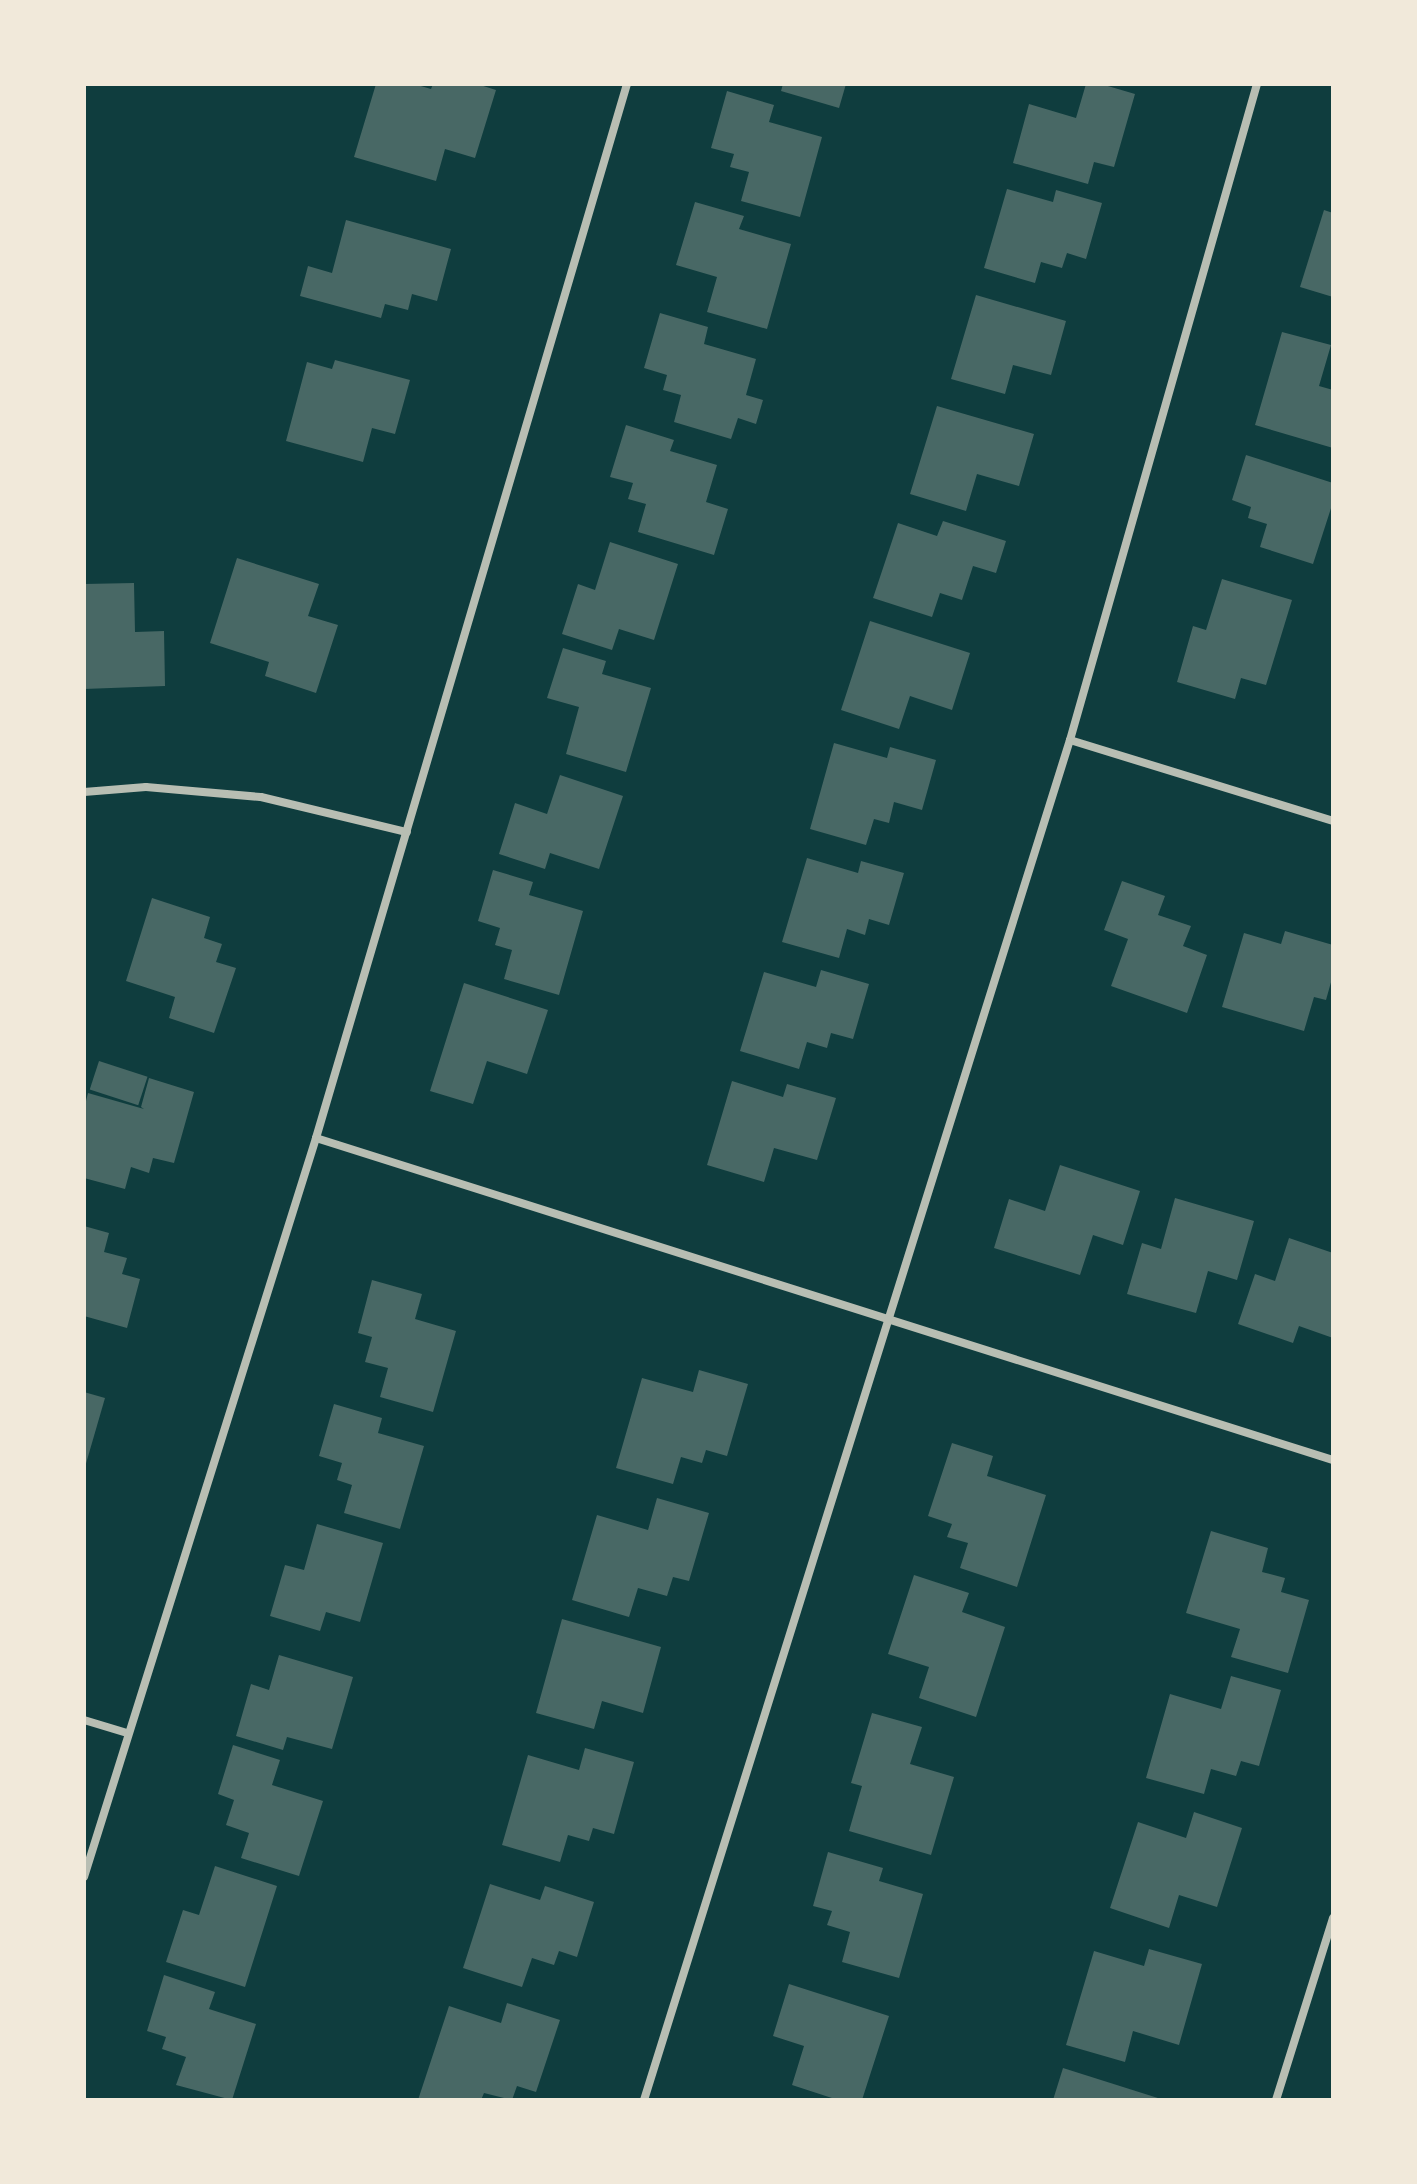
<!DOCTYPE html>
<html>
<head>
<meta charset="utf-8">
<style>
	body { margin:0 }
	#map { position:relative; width:1417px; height:2184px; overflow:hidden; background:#0f3d3e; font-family:"Source Sans 3",sans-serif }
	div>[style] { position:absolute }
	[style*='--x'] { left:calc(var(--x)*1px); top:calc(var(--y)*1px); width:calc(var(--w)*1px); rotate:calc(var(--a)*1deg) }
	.building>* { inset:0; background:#486865; transform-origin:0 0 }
	.minor>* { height:8px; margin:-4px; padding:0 4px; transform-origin:4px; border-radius:4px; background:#b8beb3 }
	span { translate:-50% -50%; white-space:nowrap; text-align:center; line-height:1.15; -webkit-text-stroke:6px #f1e9da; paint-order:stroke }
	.frame { position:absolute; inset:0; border:86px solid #f1e9da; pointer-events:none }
</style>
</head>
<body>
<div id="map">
	<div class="building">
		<div style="clip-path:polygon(376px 84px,414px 84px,431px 89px,433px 84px,477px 84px,496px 90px,475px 158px,445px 149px,436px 181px,354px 157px)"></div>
		<div style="clip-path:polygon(783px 84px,846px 84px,839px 108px,781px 91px)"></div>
		<div style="clip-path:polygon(1086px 84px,1101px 84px,1135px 94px,1114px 167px,1094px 162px,1088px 184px,1013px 163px,1029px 104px,1076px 118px)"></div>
		<div style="clip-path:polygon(727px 91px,774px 105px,769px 122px,822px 137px,800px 217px,741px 201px,749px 172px,730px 167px,734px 154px,711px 148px)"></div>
		<div style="clip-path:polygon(1007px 189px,1053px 202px,1056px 190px,1102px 203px,1086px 259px,1067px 253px,1062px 268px,1041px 262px,1035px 283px,984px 268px)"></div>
		<div style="clip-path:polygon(695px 202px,744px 216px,739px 229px,791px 244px,767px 329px,707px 312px,717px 277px,676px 265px)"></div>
		<div style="clip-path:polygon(1324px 210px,1333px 213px,1333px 297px,1300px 287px)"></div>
		<div style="clip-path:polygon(346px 220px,451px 249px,437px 301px,412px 294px,408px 310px,385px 304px,381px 318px,300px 296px,308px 266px,332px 273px)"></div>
		<div style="clip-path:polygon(976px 295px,1066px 321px,1051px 375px,1013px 365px,1005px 394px,951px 379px)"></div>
		<div style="clip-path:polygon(660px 313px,708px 327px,704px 344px,756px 359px,746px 395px,763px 400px,756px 424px,738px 418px,731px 439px,674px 422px,681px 395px,663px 390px,667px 375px,644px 368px)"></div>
		<div style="clip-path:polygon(1282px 332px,1331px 345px,1319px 386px,1333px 390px,1333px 448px,1255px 425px)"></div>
		<div style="clip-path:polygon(335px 360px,410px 380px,395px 434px,372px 428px,363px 462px,286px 441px,307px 362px,332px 369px)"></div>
		<div style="clip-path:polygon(937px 406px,1034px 434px,1019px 486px,977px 474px,966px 511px,910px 494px)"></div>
		<div style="clip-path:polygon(626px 425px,674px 440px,670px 451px,717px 465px,706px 502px,728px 509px,714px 555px,638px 532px,646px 504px,628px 499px,633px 483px,610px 477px)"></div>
		<div style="clip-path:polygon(1246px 455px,1333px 483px,1333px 502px,1313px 564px,1260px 547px,1267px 524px,1248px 518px,1251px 507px,1232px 500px)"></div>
		<div style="clip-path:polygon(943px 521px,1006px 541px,996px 573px,973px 566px,962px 600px,940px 593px,932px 617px,873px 598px,898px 523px,937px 536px)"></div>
		<div style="clip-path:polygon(610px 542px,678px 564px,654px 640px,619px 629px,612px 650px,562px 634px,578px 584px,595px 590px)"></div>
		<div style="clip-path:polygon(237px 558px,319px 584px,308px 616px,338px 625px,316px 693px,265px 676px,269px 662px,210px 643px)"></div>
		<div style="clip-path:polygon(1222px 579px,1292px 600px,1266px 685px,1241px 678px,1235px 699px,1177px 682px,1193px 626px,1206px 630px)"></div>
		<div style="clip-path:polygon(134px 583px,135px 632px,164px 631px,165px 686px,84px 689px,84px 584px)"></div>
		<div style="clip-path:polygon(870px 621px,970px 653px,952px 710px,910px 696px,899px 729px,841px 710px)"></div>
		<div style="clip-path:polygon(563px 648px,606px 661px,602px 674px,651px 688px,626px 772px,566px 754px,579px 707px,547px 698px)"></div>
		<div style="clip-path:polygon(834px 743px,887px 758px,890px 747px,936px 760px,922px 810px,894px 802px,889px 823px,874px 819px,866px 845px,810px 829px)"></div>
		<div style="clip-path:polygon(560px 775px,623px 796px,599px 869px,550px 853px,545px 869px,499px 854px,515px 803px,547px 814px)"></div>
		<div style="clip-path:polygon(807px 858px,858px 873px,861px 861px,904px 873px,889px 925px,869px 919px,865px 935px,847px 929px,839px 958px,782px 942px)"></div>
		<div style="clip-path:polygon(493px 870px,533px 882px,529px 895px,583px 911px,559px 995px,504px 979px,512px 950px,495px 945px,500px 928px,478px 921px)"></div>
		<div style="clip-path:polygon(1122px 881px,1165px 896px,1158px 915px,1191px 926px,1183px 946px,1207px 955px,1187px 1013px,1111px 986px,1128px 939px,1104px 930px)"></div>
		<div style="clip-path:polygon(152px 898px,210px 917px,204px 938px,222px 944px,216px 962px,236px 968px,214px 1033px,169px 1018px,175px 997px,126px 981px)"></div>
		<div style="clip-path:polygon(1285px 931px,1333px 945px,1333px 975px,1326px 1000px,1314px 997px,1304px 1031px,1222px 1007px,1244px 933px,1281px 944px)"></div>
		<div style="clip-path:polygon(821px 970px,869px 984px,853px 1039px,831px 1033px,827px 1048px,807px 1042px,799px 1069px,740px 1051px,764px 972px,816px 987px)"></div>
		<div style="clip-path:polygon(464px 983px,548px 1010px,527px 1074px,487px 1061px,473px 1104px,430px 1091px)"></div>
		<div style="left:99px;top:1061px;width:51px;height:30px;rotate:18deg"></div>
		<div style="clip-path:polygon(149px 1078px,194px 1092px,174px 1163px,153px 1158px,149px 1173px,131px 1167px,125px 1189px,84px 1178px,84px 1109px,88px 1093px,144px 1109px,141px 1107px)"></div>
		<div style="clip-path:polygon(732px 1081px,783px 1097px,787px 1084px,836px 1098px,817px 1160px,774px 1148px,764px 1182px,707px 1165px)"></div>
		<div style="clip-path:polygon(1060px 1165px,1140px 1191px,1123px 1245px,1093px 1235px,1080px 1275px,994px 1248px,1009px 1199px,1045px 1211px)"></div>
		<div style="clip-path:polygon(1175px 1198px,1254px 1221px,1237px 1280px,1208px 1271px,1196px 1313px,1127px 1294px,1142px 1243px,1161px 1249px)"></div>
		<div style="clip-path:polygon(84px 1226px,109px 1233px,104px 1252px,127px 1258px,122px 1274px,140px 1279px,127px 1328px,84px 1316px)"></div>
		<div style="clip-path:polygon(1289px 1238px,1333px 1253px,1333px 1338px,1299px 1326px,1293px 1343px,1238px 1324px,1255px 1274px,1275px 1281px)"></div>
		<div style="clip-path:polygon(372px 1280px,422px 1294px,415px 1319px,456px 1331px,433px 1412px,380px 1397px,388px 1368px,365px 1362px,372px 1337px,358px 1333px)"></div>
		<div style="clip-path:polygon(699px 1370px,748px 1384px,727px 1456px,706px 1450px,702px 1463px,681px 1457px,673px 1484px,616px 1468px,642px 1378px,693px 1392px)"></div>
		<div style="clip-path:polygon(84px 1392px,105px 1398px,85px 1467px,84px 1467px)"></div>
		<div style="clip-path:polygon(334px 1404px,382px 1418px,378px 1433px,424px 1446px,400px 1529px,344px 1513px,352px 1485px,337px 1480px,342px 1463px,319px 1456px)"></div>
		<div style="clip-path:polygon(952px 1443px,993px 1456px,987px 1476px,1046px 1495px,1017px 1587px,960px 1568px,968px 1543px,947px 1537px,952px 1524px,928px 1516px)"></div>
		<div style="clip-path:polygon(657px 1498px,709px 1513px,689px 1581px,673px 1577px,667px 1596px,638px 1588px,629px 1617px,572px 1600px,597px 1515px,648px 1530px)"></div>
		<div style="clip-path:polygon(317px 1524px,383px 1543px,360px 1622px,326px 1612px,320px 1631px,270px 1616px,285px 1565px,304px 1570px)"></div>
		<div style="clip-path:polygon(1211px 1531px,1268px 1548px,1262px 1572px,1285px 1578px,1281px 1592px,1309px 1600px,1288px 1673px,1231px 1657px,1240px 1629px,1186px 1613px)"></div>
		<div style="clip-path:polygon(914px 1575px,969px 1593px,962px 1612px,1005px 1627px,976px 1717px,919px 1698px,929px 1667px,888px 1654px)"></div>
		<div style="clip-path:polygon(562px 1619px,661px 1647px,643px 1713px,602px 1701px,594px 1729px,536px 1713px)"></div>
		<div style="clip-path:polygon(279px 1655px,353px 1677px,332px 1749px,287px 1737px,283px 1750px,236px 1736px,251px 1684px,269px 1690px)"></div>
		<div style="clip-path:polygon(1231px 1676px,1281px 1690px,1259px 1766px,1241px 1761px,1236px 1776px,1211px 1769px,1204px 1794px,1146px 1778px,1170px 1694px,1221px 1709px)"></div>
		<div style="clip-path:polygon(872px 1713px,922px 1727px,910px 1764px,954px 1777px,931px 1855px,849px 1831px,862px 1786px,851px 1783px)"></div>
		<div style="clip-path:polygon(233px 1745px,280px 1760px,272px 1785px,323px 1801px,299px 1876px,241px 1858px,249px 1833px,226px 1825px,234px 1800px,218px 1794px)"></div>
		<div style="clip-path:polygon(585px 1748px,634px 1762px,614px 1834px,593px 1828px,589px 1841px,568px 1835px,560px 1862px,502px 1845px,528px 1755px,579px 1770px)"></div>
		<div style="clip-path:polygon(1194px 1812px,1242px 1828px,1217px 1907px,1179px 1895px,1169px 1928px,1110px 1908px,1138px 1822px,1186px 1838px)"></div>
		<div style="clip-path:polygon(828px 1852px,883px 1868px,879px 1881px,923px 1894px,899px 1978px,842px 1962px,850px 1932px,827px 1925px,832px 1911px,813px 1906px)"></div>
		<div style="clip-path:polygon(215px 1866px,277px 1886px,245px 1987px,166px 1962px,183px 1910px,199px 1915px)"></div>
		<div style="clip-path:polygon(490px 1884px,540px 1900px,545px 1886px,594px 1902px,577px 1957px,559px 1951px,554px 1965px,532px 1958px,522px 1987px,463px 1968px)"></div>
		<div style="clip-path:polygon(1149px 1949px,1202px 1964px,1179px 2045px,1133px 2031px,1125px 2062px,1066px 2045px,1094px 1951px,1144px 1966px)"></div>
		<div style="clip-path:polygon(164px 1975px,215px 1992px,209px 2009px,256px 2024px,232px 2100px,176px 2085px,186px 2057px,162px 2049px,166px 2037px,147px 2031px)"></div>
		<div style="clip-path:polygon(789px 1984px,889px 2016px,862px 2100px,838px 2100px,792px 2085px,804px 2046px,773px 2036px)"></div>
		<div style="clip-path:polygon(507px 2003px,560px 2020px,536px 2092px,517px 2086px,512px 2100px,484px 2093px,481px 2100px,418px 2100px,449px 2006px,501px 2023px)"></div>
		<div style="clip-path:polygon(1063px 2068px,1161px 2099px,1160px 2100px,1053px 2100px)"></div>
	</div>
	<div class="minor">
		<div style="--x:1070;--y:740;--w:275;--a:17.1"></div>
		<div style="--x:84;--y:792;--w:62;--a:-4.6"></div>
		<div style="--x:146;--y:787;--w:115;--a:5"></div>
		<div style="--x:261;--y:797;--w:150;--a:13.5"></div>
		<div style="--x:316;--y:1138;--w:1067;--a:17.57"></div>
		<div style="--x:84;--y:1720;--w:45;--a:16.8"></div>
		<div style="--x:84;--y:1877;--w:775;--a:-72.57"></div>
		<div style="--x:316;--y:1138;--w:1099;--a:-73.56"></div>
		<div style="--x:644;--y:2100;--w:1425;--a:-72.61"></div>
		<div style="--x:1070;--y:740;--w:682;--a:-74.09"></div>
		<div style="--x:1276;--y:2100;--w:191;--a:-72.6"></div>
	</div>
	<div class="frame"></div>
</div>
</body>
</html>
